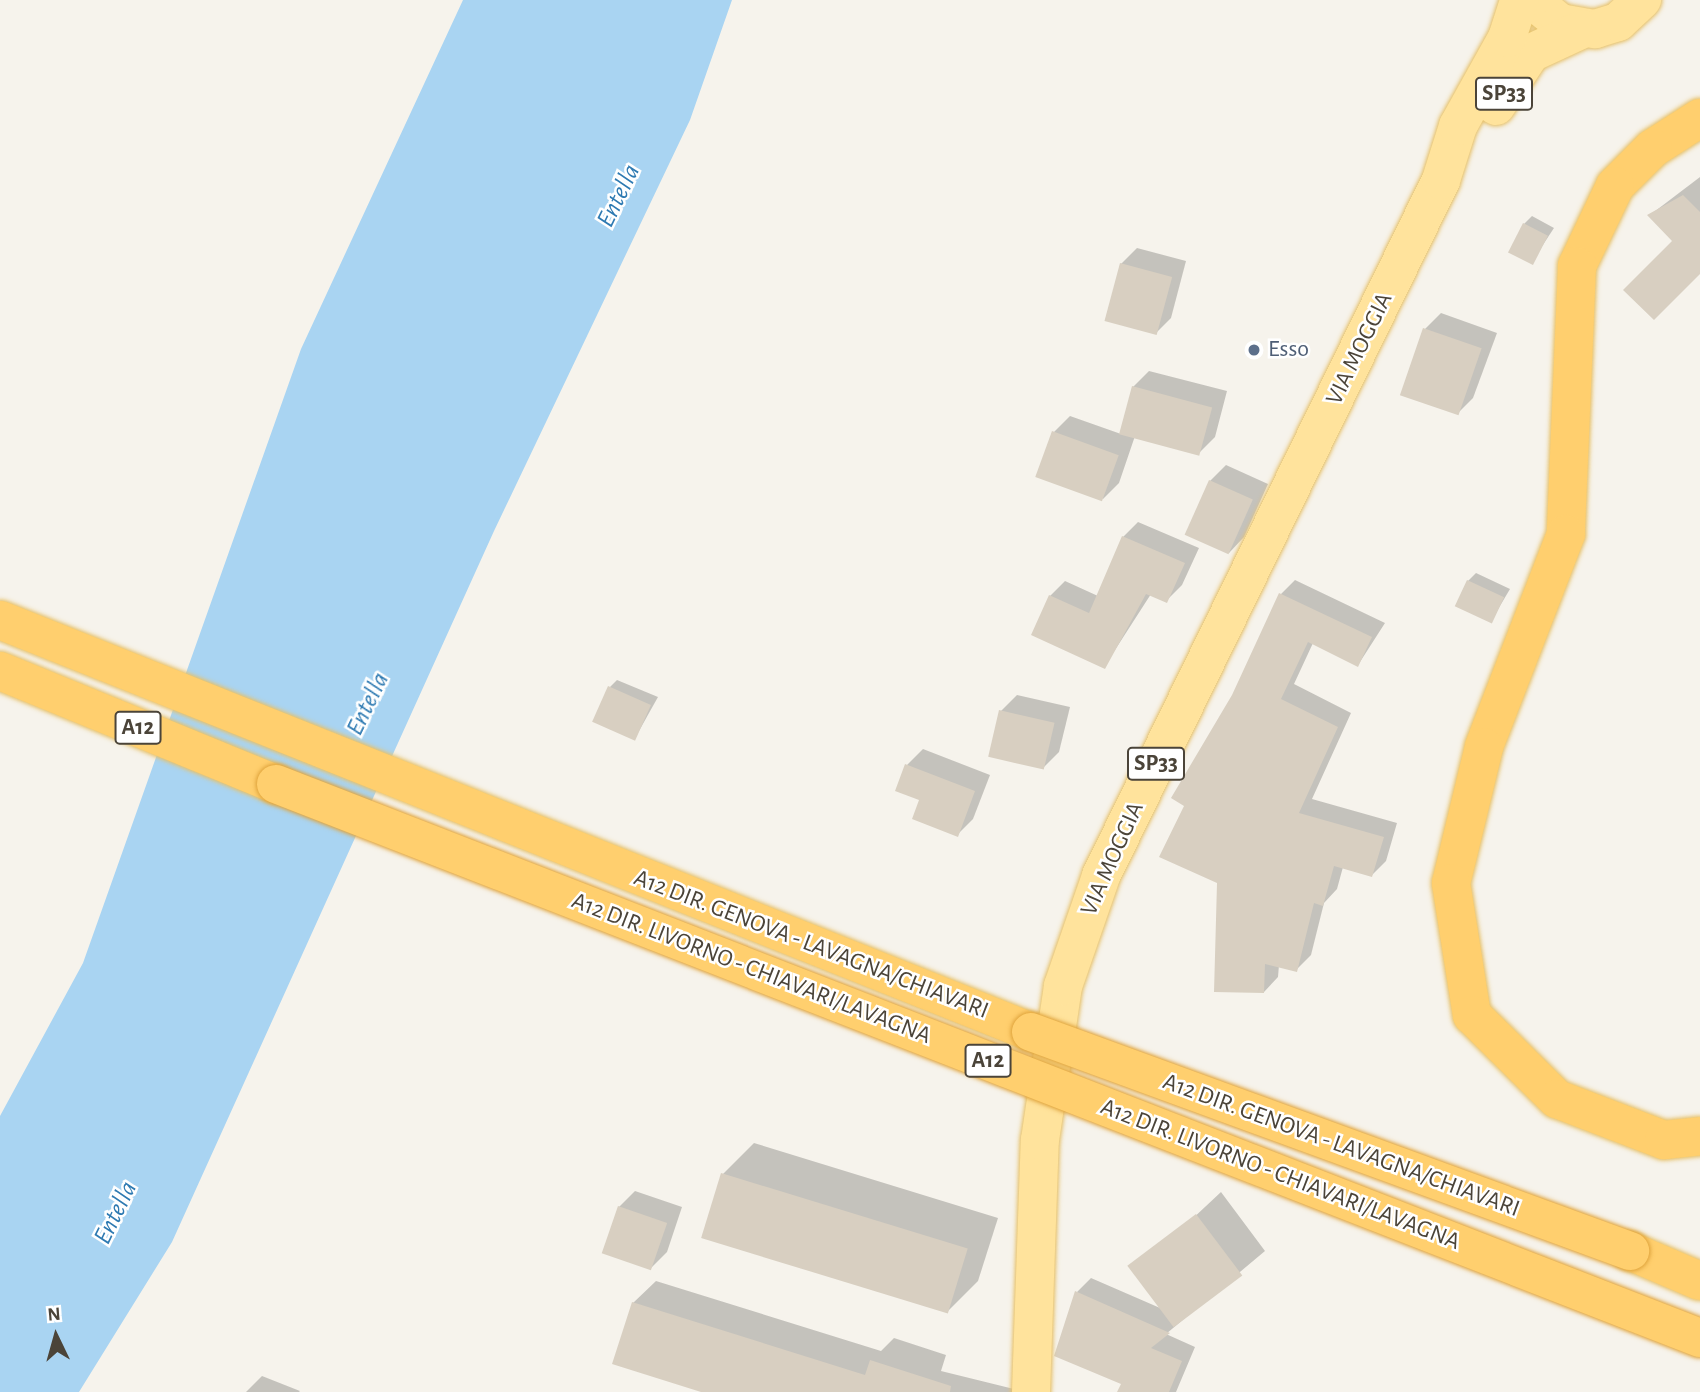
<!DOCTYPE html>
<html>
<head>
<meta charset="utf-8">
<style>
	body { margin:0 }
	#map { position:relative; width:1700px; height:1392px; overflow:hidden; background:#f6f3ec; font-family:"Alegreya Sans",sans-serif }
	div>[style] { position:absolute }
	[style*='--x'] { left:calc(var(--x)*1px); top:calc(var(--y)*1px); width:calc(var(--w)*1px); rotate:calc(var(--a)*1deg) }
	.water>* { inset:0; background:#a9d4f2 }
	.shadow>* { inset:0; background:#0003 }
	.building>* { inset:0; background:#d8cfc1; transform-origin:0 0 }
	.roads { filter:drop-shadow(0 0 2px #e6c16a) drop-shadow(0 0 2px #e6c16a) }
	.major>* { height:38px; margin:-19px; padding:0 19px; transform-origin:19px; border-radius:19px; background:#ffe39c }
	.highway>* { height:38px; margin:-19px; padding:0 19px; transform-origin:19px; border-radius:19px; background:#ffcf6e }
	.bridges { filter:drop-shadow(0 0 2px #e0a43c) drop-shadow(0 0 2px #e0a43c) }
	.highway-bridge>* { height:38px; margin:-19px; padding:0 19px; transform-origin:19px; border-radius:19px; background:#ffcf6e }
	.dots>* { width:19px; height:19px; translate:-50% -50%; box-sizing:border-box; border:4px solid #fff; border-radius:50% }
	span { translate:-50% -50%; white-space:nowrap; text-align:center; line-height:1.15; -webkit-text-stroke:5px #fff; paint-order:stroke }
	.shield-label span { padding:2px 5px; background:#fff; border:2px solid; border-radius:5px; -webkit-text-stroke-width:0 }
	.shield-label { font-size:23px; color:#4b4439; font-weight:700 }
	.street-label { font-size:24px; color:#4b4439 }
	.service-label { font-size:24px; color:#4e5e75 }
	.left { translate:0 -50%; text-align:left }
	.water-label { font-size:26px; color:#2e7ab2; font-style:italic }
	.north { position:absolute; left:21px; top:1301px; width:70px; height:70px; -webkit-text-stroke:5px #fff; paint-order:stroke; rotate:355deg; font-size:19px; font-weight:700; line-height:28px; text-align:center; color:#4b4439 }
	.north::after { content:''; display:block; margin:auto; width:24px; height:32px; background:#4b4439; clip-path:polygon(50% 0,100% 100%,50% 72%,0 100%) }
</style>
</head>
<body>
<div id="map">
	<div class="water">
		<div style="clip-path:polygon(463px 0,732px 0,690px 120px,494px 531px,172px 1242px,79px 1392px,0 1392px,0 1116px,83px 963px,301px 349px)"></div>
	</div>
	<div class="shadow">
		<div style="clip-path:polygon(1700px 177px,1700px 272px,1650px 215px)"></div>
		<div style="clip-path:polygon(1532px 216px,1554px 228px,1531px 263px,1524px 224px)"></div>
		<div style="clip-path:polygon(1137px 248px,1186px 261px,1171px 318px,1155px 334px,1121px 264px)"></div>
		<div style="clip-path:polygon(1441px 313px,1497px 333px,1473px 398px,1457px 414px,1425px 329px)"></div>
		<div style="clip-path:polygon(1149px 371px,1227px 391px,1215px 437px,1199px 453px,1135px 436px,1119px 483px,1103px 499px,1054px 432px,1070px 416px,1121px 434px,1133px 387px)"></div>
		<div style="clip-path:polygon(1226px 465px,1268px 484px,1244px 537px,1229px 553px,1210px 481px)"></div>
		<div style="clip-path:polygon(1138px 522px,1199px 548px,1182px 585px,1167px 600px,1151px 594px,1104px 667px,1050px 596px,1065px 581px,1098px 596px,1123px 537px)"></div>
		<div style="clip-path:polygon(1476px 573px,1510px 589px,1491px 621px,1468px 581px)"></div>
		<div style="clip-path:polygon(1295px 580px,1385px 623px,1358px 665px,1313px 643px,1294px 684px,1351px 713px,1312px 799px,1397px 823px,1386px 861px,1372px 875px,1343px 867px,1337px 889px,1324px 903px,1311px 955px,1296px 970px,1279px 965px,1278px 977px,1264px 992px,1186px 805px,1281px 594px)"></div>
		<div style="clip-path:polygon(617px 680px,658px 697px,635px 738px,610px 687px)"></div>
		<div style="clip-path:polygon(1017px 695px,1070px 707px,1059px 752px,1043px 768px,1001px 711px)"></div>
		<div style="clip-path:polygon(923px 749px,990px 775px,973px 819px,957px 835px,921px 799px,907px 765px)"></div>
		<div style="clip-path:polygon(754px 1143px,998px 1218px,978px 1281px,947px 1312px,723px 1174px)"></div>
		<div style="clip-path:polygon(635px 1191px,682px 1207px,667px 1252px,651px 1268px,619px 1207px)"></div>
		<div style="clip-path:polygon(1221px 1192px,1265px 1251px,1166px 1334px,1195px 1347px,1176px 1392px,1119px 1392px,1123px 1383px,1077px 1292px,1091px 1278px,1167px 1311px,1159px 1250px)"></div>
		<div style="clip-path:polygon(656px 1281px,881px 1351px,894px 1338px,946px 1355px,941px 1371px,1026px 1392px,712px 1392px,633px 1303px)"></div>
		<div style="clip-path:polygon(262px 1376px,300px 1391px,299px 1392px,246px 1392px)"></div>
	</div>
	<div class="building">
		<div style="clip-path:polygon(1683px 195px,1700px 212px,1700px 274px,1654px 320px,1623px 290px,1672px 241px,1647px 215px)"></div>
		<div style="left:1523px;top:223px;width:28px;height:33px;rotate:27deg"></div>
		<div style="left:1120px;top:263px;width:54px;height:60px;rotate:15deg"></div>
		<div style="left:1423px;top:328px;width:62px;height:71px;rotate:19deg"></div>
		<div style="left:1132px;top:386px;width:83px;height:50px;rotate:15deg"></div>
		<div style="left:1052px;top:431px;width:71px;height:49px;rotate:20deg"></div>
		<div style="left:1209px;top:480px;width:48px;height:60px;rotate:24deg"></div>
		<div style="clip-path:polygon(1122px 536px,1185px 563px,1167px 603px,1146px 594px,1105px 669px,1031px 635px,1049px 595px,1089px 613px)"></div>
		<div style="left:1467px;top:580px;width:41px;height:29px;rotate:25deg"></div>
		<div style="clip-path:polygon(1279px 593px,1372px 637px,1358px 667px,1308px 642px,1281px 699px,1338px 727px,1299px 813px,1384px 837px,1372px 877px,1334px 866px,1323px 906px,1314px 903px,1297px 972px,1265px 964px,1264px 993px,1214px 992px,1217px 883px,1159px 857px,1184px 806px,1171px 798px,1232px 695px)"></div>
		<div style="left:608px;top:686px;width:47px;height:39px;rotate:24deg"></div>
		<div style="left:999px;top:710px;width:57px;height:48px;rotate:13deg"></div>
		<div style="clip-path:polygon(905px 764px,975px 791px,958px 837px,912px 819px,919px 800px,895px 791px)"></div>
		<div style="left:721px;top:1173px;width:258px;height:68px;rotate:17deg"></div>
		<div style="left:618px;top:1206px;width:52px;height:50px;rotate:19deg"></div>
		<div style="left:1196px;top:1214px;width:77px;height:86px;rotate:53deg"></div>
		<div style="clip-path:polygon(1075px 1291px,1170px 1333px,1151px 1348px,1182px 1361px,1169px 1392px,1117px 1392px,1121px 1384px,1054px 1356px)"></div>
		<div style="clip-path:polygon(632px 1302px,865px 1375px,870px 1360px,951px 1386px,950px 1392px,701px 1392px,612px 1364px)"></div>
	</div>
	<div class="roads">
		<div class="major">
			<div style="--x:1532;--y:0;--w:36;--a:39"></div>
			<div style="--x:1560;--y:23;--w:36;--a:10"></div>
			<div style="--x:1595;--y:29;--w:24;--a:-17"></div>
			<div style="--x:1618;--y:22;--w:33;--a:-43"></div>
			<div style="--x:1496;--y:106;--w:64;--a:-56.6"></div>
			<div style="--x:1531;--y:53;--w:57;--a:-24.8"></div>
			<div style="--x:1031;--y:1392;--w:252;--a:-88"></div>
			<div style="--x:1040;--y:1140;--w:156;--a:-81.5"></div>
			<div style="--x:1063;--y:986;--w:116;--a:-70.9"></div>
			<div style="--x:1101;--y:876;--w:775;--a:-63.96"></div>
			<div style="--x:1441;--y:180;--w:57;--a:-72.5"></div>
			<div style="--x:1458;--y:126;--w:101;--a:-60.9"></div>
			<div style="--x:1507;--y:38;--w:40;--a:-72"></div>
		</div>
		<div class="highway">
			<div style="--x:1700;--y:118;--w:56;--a:147.4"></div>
			<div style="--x:1653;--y:148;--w:54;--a:135"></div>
			<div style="--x:1615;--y:186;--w:89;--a:115.4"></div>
			<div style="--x:1577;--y:266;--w:268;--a:92.4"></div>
			<div style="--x:1566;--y:534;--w:228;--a:111.1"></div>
			<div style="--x:1484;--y:747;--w:140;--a:103.6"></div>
			<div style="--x:1451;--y:883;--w:134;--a:81"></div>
			<div style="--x:1472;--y:1015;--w:120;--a:44.7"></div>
			<div style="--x:1557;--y:1099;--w:115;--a:21"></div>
			<div style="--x:1664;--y:1140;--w:36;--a:-6"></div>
			<div style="--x:0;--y:620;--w:1110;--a:21.78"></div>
			<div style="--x:0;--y:671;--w:298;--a:22.3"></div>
			<div style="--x:1630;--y:1251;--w:76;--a:23.2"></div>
		</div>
	</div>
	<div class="bridges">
		<div class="highway-bridge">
			<div style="--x:276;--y:784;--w:1528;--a:21.26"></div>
			<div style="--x:1031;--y:1032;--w:638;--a:20.08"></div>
		</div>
	</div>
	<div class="dots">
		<div style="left:1254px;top:350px;background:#5c6f8a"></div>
	</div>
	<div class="shield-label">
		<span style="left:1504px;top:94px">SP33</span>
		<span style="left:138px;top:728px">A12</span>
		<span style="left:1156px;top:764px">SP33</span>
		<span style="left:988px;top:1061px">A12</span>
	</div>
	<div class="street-label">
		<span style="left:1360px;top:349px;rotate:-64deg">VIA MOGGIA</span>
		<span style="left:1113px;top:859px;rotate:-66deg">VIA MOGGIA</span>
		<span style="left:811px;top:945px;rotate:21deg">A12 DIR. GENOVA - LAVAGNA/CHIAVARI</span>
		<span style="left:751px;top:969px;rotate:21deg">A12 DIR. LIVORNO - CHIAVARI/LAVAGNA</span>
		<span style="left:1341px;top:1146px;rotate:20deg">A12 DIR. GENOVA - LAVAGNA/CHIAVARI</span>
		<span style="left:1280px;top:1175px;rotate:21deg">A12 DIR. LIVORNO - CHIAVARI/LAVAGNA</span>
	</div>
	<div class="service-label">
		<span class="left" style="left:1268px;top:350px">Esso</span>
	</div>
	<div class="water-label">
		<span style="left:619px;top:196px;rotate:-64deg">Entella</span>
		<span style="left:368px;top:704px;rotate:-64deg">Entella</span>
		<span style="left:116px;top:1213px;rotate:-64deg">Entella</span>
	</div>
	<div class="north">N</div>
</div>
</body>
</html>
